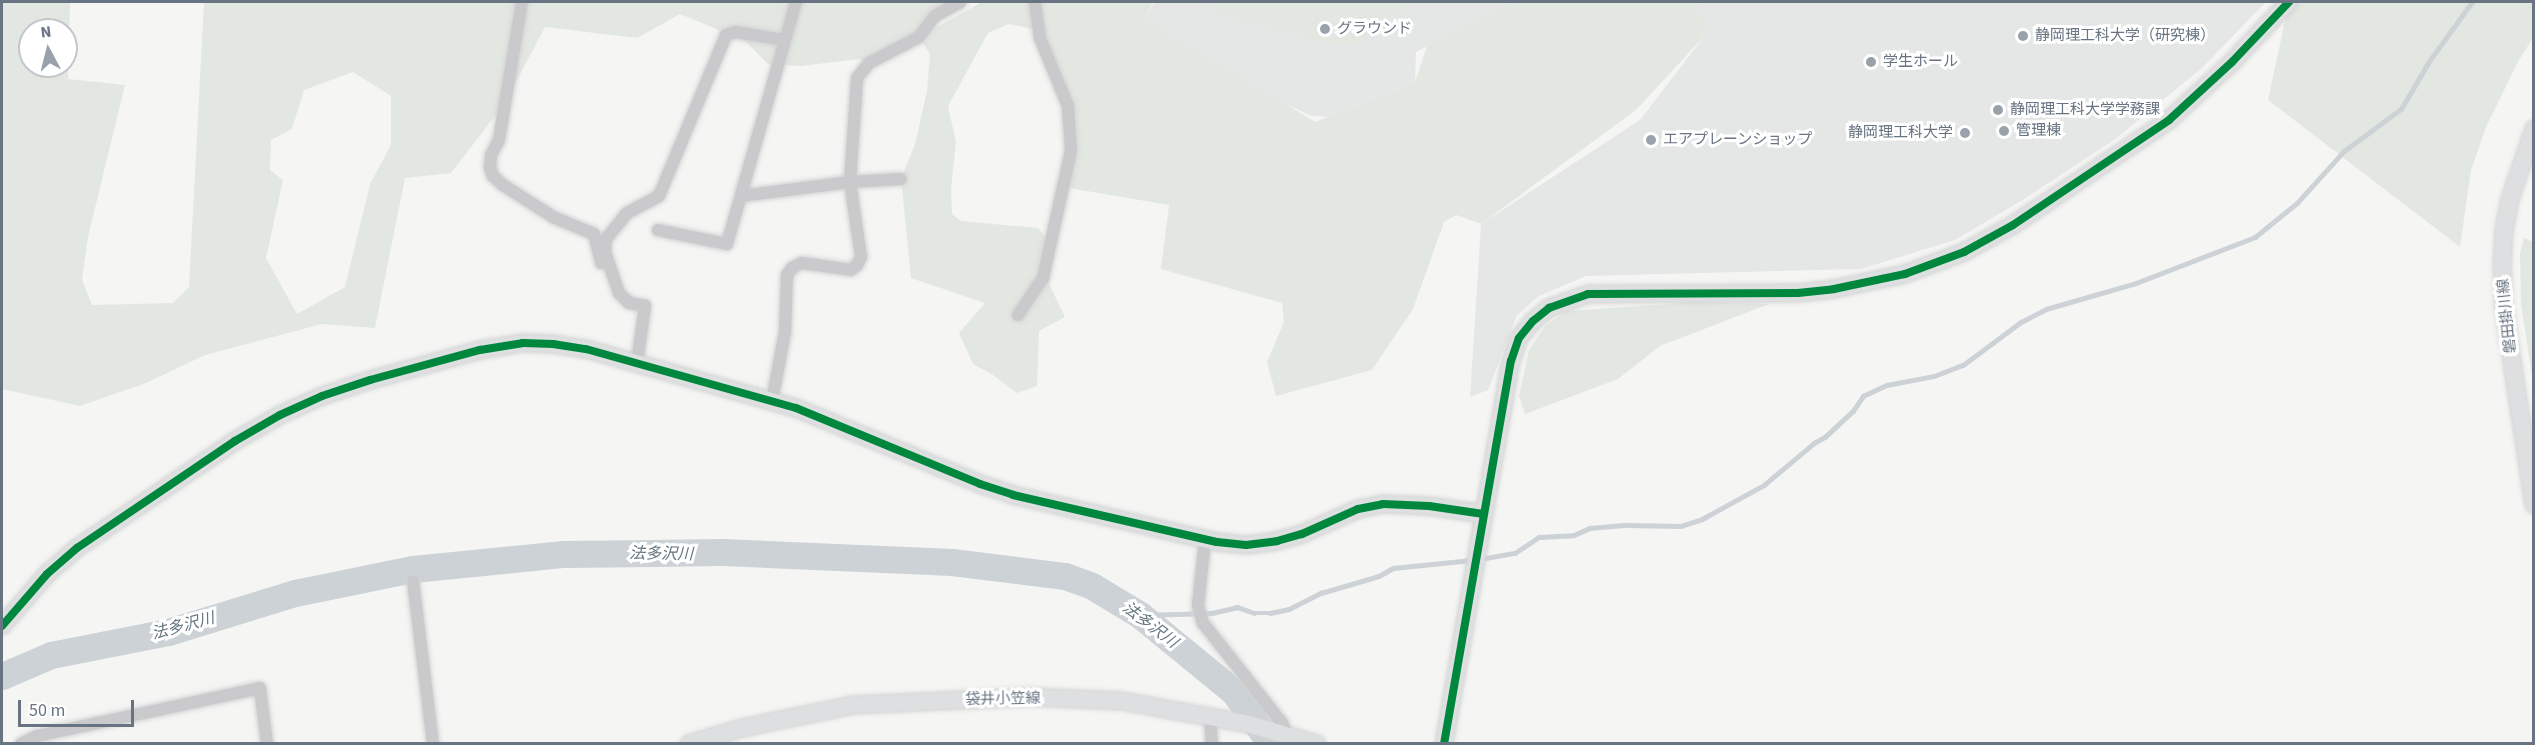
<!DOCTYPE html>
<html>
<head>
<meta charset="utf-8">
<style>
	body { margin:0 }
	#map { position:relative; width:2535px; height:745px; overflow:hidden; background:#f5f5f4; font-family:"Source Sans 3","Noto Sans JP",sans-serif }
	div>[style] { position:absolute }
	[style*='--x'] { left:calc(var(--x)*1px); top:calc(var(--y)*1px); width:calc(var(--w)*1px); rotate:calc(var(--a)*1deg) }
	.built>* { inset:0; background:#e5e7e7 }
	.green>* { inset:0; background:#e3e7e2 }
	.stream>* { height:4.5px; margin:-2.25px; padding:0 2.25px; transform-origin:2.25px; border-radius:2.25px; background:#ccd2d6 }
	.river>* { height:27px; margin:-13.5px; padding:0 13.5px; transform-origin:13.5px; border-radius:13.5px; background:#ccd2d6 }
	.roads { filter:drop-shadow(0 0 2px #d2d3d3) drop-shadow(0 0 2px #d2d3d3) }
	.street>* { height:12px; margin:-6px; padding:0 6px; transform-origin:6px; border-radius:6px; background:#cacacc }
	.secondary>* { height:16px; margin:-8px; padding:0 8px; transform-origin:8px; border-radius:8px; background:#dedfe0 }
	.cycleway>* { height:8px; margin:-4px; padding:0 4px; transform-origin:4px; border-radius:4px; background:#00873e }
	.dots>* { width:16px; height:16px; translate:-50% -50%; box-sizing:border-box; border:3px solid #fff; border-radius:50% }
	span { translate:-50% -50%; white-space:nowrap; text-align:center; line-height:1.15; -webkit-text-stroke:6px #fff; paint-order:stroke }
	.poi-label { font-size:15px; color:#687482 }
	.left { translate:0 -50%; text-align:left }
	.right { translate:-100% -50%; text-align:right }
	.street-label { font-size:15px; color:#687482 }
	.water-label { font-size:16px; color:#63757f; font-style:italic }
	.frame { position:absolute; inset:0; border:3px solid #687482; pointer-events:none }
	.north { position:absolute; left:18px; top:18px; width:60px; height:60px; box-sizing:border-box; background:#fff; border:2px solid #c3c7cd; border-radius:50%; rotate:353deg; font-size:16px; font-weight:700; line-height:24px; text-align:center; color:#687482 }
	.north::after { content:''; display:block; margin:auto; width:21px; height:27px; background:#99a1aa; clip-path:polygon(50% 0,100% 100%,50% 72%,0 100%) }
	.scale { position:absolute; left:18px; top:700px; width:116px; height:27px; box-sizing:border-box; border:3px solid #687482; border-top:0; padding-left:8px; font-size:18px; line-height:21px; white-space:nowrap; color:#687482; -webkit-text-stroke:4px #fff; paint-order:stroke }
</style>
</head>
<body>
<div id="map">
	<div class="built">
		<div style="clip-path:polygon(1154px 2px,1512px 2px,1416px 52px,1415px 82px,1327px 117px,1312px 116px,1152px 44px,1145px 19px)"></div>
		<div style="clip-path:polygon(1696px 2px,2266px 2px,2202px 68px,2114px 140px,2021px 201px,1955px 240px,1861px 269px,1586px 276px,1539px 296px,1517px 315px,1488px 390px,1470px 397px,1481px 224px,1640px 120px,1709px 30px)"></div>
	</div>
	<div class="green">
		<div style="clip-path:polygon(evenodd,2px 2px,70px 2px,68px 79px,125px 85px,88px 237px,82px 280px,92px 305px,173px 303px,189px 287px,204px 2px,962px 2px,869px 63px,859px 59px,801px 66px,768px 64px,745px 41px,680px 14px,637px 38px,545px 27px,505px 103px,451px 173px,405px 178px,375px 328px,322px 324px,205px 355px,146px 383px,80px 406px,2px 389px,2px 2px,30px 30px,66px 30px,66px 66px,30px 66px,30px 30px,2px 2px,353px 72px,391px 96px,391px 145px,370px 184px,345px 287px,297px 314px,266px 258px,283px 180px,270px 170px,271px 140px,292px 129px,304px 90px,353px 72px)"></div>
		<div style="clip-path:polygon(982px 2px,1153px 2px,1145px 19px,1315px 122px,1415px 82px,1427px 46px,1512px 2px,1696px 2px,1710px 30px,1636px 110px,1481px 224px,1456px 215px,1444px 222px,1413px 309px,1372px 370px,1276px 396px,1267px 362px,1284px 322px,1282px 303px,1161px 269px,1169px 205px,1063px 187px,1071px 125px,1039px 30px,1009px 24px,988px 33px,948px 106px,956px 142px,951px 190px,952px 214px,961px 221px,1038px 228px,1051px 243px,1049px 284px,1065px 317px,1039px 331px,1037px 386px,1017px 393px,993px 375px,973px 364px,959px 333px,985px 303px,911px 278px,901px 179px,915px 144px,927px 91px,930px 54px,919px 37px)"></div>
		<div style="clip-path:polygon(1205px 2px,1417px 2px,1367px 40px,1350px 45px,1329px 45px,1227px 18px,1213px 11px)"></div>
		<div style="clip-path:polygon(2289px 2px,2533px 2px,2533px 38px,2519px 60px,2486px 127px,2471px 170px,2460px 247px,2268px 100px)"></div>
		<div style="clip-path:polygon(2524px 238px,2533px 242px,2533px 382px,2521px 304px,2520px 253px)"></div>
		<div style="clip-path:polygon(1699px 302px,1769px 304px,1660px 346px,1618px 379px,1525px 414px,1519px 396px,1529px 350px,1545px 326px,1567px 311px)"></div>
	</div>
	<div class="stream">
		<div style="--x:1480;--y:559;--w:36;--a:-10"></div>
		<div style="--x:1515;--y:553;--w:29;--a:-34"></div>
		<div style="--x:1539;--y:537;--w:35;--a:-3"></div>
		<div style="--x:1574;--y:535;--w:17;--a:-24"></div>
		<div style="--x:1590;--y:528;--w:36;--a:-5"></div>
		<div style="--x:1626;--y:525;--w:55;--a:1"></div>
		<div style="--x:1681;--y:526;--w:22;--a:-18"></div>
		<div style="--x:1702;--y:519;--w:71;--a:-28.7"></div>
		<div style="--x:1764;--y:485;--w:65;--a:-40"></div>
		<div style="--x:1814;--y:443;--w:13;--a:-29"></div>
		<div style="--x:1825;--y:437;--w:38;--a:-43"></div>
		<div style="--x:1853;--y:411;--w:18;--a:-56"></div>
		<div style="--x:1863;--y:396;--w:26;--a:-25"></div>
		<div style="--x:1887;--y:385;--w:48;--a:-10.8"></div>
		<div style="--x:1934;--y:376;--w:31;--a:-21"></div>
		<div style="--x:1963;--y:365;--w:72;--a:-36.6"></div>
		<div style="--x:2021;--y:322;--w:28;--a:-27"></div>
		<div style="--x:2046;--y:309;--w:94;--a:-16.1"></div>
		<div style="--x:2136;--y:283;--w:128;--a:-21.1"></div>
		<div style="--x:2255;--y:237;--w:54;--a:-39"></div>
		<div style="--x:2297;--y:203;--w:70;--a:-47.9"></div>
		<div style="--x:2344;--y:151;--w:71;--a:-36.4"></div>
		<div style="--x:2401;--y:109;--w:57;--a:-59.4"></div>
		<div style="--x:2430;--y:60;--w:72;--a:-54.1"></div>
		<div style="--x:1140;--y:615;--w:72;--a:-1.6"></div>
		<div style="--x:1212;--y:613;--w:26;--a:-13"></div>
		<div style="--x:1237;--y:607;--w:18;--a:19"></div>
		<div style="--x:1254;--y:613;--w:16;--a:0"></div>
		<div style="--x:1270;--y:613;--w:19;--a:-12"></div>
		<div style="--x:1289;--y:609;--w:36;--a:-27"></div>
		<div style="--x:1321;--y:593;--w:60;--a:-16.3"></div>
		<div style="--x:1379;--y:576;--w:16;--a:-30"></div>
		<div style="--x:1393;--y:568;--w:79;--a:-5.8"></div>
	</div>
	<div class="river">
		<div style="--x:2;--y:676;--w:53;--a:-23.2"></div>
		<div style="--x:51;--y:655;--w:119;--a:-11.1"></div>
		<div style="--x:168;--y:632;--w:133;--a:-17.1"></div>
		<div style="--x:295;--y:593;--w:120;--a:-11.5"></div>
		<div style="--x:413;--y:569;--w:152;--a:-5.7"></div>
		<div style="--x:564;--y:554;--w:89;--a:-0.6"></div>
		<div style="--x:653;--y:553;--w:69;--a:-0.8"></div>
		<div style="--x:722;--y:552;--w:230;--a:2.5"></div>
		<div style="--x:952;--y:562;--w:114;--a:7.1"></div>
		<div style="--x:1065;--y:576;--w:29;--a:20"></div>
		<div style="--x:1092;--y:586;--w:56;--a:31.1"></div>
		<div style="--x:1140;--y:615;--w:122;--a:39.3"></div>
		<div style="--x:1234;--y:692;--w:64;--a:54.6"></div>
	</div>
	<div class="roads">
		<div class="street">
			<div style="--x:522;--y:2;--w:140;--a:99.5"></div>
			<div style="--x:499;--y:140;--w:17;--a:118"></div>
			<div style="--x:491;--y:155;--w:13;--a:94"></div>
			<div style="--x:490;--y:168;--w:9;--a:69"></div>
			<div style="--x:493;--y:176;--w:13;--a:42"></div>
			<div style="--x:503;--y:185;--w:59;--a:32.6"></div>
			<div style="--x:553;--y:217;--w:44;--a:22.5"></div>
			<div style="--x:594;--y:234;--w:30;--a:76"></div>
			<div style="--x:741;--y:196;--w:110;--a:-7.3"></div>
			<div style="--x:850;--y:182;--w:51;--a:-3.4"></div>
			<div style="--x:658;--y:230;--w:70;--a:11.5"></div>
			<div style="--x:727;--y:244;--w:252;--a:-74.1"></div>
			<div style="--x:1018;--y:315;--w:45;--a:-56"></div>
			<div style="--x:1043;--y:278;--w:130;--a:-77.6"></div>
			<div style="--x:1071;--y:151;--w:45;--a:-93.8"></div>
			<div style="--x:1068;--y:106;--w:74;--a:-112.4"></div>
			<div style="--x:1040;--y:38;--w:36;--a:-98"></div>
			<div style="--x:637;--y:363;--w:58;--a:-82"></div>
			<div style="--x:645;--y:306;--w:16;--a:-169"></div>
			<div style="--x:629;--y:303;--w:14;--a:-135"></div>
			<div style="--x:619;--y:293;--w:43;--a:-108.9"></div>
			<div style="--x:605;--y:252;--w:13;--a:-86"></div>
			<div style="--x:606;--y:239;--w:33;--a:-51"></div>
			<div style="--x:627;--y:213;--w:36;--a:-28"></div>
			<div style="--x:659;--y:196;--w:174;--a:-67.4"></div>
			<div style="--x:726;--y:35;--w:10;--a:-17"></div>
			<div style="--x:736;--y:32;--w:49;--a:9.5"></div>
			<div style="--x:772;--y:401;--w:70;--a:-79.3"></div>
			<div style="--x:785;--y:332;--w:57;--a:-88"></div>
			<div style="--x:787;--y:275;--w:9;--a:-54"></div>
			<div style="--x:792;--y:268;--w:11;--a:-27"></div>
			<div style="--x:802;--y:263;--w:49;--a:8.1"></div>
			<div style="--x:851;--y:270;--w:8;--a:-40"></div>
			<div style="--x:857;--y:265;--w:9;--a:-63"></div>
			<div style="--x:861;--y:257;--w:76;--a:-98.3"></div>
			<div style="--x:850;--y:182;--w:104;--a:-86.1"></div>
			<div style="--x:857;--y:78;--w:19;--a:-51"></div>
			<div style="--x:869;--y:63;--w:56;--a:-27.5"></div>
			<div style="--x:919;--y:37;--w:26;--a:-53"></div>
			<div style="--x:935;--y:16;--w:29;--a:-29"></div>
			<div style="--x:1205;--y:540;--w:66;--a:96.1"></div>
			<div style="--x:1198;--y:606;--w:18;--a:74"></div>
			<div style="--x:1203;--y:623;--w:127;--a:51.7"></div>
			<div style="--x:1282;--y:723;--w:19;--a:65"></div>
			<div style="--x:413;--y:581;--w:164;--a:83"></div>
			<div style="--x:1210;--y:717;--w:27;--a:86"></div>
			<div style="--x:21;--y:744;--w:18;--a:-27"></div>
			<div style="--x:37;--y:736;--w:228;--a:-12.1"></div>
			<div style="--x:260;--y:688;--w:56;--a:82.9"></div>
		</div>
		<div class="secondary">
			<div style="--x:2534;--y:129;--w:74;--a:108.9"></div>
			<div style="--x:2510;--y:199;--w:32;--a:101"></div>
			<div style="--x:2504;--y:230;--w:35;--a:93"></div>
			<div style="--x:2502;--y:265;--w:44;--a:87.4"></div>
			<div style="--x:2504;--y:309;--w:198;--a:81.3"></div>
			<div style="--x:2;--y:626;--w:69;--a:-49.1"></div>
			<div style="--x:47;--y:574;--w:40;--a:-41"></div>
			<div style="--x:77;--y:548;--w:191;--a:-34.1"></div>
			<div style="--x:235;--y:441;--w:52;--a:-30"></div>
			<div style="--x:280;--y:415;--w:46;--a:-24.3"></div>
			<div style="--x:322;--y:396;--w:51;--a:-18.4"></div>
			<div style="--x:370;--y:380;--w:114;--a:-15.3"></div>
			<div style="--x:480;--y:350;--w:44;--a:-9.2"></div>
			<div style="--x:523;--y:343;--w:30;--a:2"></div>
			<div style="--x:553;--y:344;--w:33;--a:9"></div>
			<div style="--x:586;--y:349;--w:218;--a:15.7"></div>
			<div style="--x:796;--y:408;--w:199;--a:22.4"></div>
			<div style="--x:980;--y:484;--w:35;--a:18"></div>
			<div style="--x:1013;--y:495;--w:209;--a:13"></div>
			<div style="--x:1217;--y:542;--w:29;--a:6"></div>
			<div style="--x:1246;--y:545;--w:31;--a:-7"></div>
			<div style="--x:1277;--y:541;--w:26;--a:-16"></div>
			<div style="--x:1302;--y:534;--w:61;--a:-24.1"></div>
			<div style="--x:1358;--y:509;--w:25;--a:-11"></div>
			<div style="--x:1383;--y:504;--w:46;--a:2.5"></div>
			<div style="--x:1429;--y:506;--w:55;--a:8.4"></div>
			<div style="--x:689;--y:744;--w:55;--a:-16.8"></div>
			<div style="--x:742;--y:728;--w:113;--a:-11.7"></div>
			<div style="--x:853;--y:705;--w:176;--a:-2.6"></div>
			<div style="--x:1029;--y:697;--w:93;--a:2.5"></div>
			<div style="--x:1122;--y:701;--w:128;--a:10.3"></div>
			<div style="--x:1248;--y:724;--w:72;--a:16.2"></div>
			<div style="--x:1444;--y:744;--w:389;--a:-80.1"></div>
			<div style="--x:1511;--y:361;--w:24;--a:-71"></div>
			<div style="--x:1519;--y:338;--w:22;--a:-51"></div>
			<div style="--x:1533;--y:321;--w:21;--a:-39"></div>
			<div style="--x:1549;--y:308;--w:41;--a:-19.7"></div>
			<div style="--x:1588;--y:294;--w:210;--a:-0.3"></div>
			<div style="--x:1798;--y:293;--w:36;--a:-6"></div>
			<div style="--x:1834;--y:289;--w:73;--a:-11.9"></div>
			<div style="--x:1905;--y:274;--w:63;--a:-20.4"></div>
			<div style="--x:1964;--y:252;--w:56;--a:-28.9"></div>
			<div style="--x:2013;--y:225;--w:188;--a:-33.9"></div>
			<div style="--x:2169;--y:120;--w:86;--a:-42.6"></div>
			<div style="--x:2232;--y:62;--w:83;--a:-46.5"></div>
		</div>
	</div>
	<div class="cycleway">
		<div style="--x:2;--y:626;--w:69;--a:-49.1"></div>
		<div style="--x:47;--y:574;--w:40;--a:-41"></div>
		<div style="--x:77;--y:548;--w:191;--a:-34.1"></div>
		<div style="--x:235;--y:441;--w:52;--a:-30"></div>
		<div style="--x:280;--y:415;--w:46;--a:-24.3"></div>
		<div style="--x:322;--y:396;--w:51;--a:-18.4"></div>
		<div style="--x:370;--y:380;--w:114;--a:-15.3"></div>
		<div style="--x:480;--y:350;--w:44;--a:-9.2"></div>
		<div style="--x:523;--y:343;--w:30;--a:2"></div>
		<div style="--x:553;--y:344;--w:33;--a:9"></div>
		<div style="--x:586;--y:349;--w:218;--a:15.7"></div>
		<div style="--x:796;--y:408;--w:199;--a:22.4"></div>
		<div style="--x:980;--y:484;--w:35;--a:18"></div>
		<div style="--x:1013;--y:495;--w:209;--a:13"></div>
		<div style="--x:1217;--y:542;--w:29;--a:6"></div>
		<div style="--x:1246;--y:545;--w:31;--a:-7"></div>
		<div style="--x:1277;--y:541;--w:26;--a:-16"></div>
		<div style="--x:1302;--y:534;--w:61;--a:-24.1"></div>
		<div style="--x:1358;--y:509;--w:25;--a:-11"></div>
		<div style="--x:1383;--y:504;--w:46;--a:2.5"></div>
		<div style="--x:1429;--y:506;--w:55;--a:8.4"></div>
		<div style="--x:1444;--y:744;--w:389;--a:-80.1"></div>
		<div style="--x:1511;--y:361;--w:24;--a:-71"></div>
		<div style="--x:1519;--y:338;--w:22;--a:-51"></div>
		<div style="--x:1533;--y:321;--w:21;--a:-39"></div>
		<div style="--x:1549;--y:308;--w:41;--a:-19.7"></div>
		<div style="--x:1588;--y:294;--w:210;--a:-0.3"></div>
		<div style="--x:1798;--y:293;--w:36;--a:-6"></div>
		<div style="--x:1834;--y:289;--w:73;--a:-11.9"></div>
		<div style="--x:1905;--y:274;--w:63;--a:-20.4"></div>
		<div style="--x:1964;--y:252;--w:56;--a:-28.9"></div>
		<div style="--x:2013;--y:225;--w:188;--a:-33.9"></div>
		<div style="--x:2169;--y:120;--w:86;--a:-42.6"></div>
		<div style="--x:2232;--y:62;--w:83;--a:-46.5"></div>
	</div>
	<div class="dots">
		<div style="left:1325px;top:29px;background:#99a1aa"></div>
		<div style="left:2023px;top:36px;background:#99a1aa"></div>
		<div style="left:1871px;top:62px;background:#99a1aa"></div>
		<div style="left:1998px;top:110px;background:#99a1aa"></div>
		<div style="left:2004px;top:131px;background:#99a1aa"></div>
		<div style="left:1965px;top:133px;background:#99a1aa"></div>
		<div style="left:1651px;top:140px;background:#99a1aa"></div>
	</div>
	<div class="poi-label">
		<span class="left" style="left:1337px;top:29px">グラウンド</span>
		<span class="left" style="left:2035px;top:36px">静岡理工科大学（研究棟）</span>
		<span class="left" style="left:1883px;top:62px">学生ホール</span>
		<span class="left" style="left:2010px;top:110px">静岡理工科大学学務課</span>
		<span class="left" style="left:2016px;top:131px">管理棟</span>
		<span class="right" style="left:1953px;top:133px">静岡理工科大学</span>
		<span class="left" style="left:1663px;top:140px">エアプレーンショップ</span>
	</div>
	<div class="street-label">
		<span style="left:2507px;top:316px;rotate:-96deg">磐田掛川線</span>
		<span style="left:1003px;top:699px;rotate:-1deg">袋井小笠線</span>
	</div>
	<div class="water-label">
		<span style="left:661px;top:554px;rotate:1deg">法多沢川</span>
		<span style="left:1150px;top:625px;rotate:37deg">法多沢川</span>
		<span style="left:183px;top:626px;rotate:-15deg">法多沢川</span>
	</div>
	<div class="frame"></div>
	<div class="north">N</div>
	<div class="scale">50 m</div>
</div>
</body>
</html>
